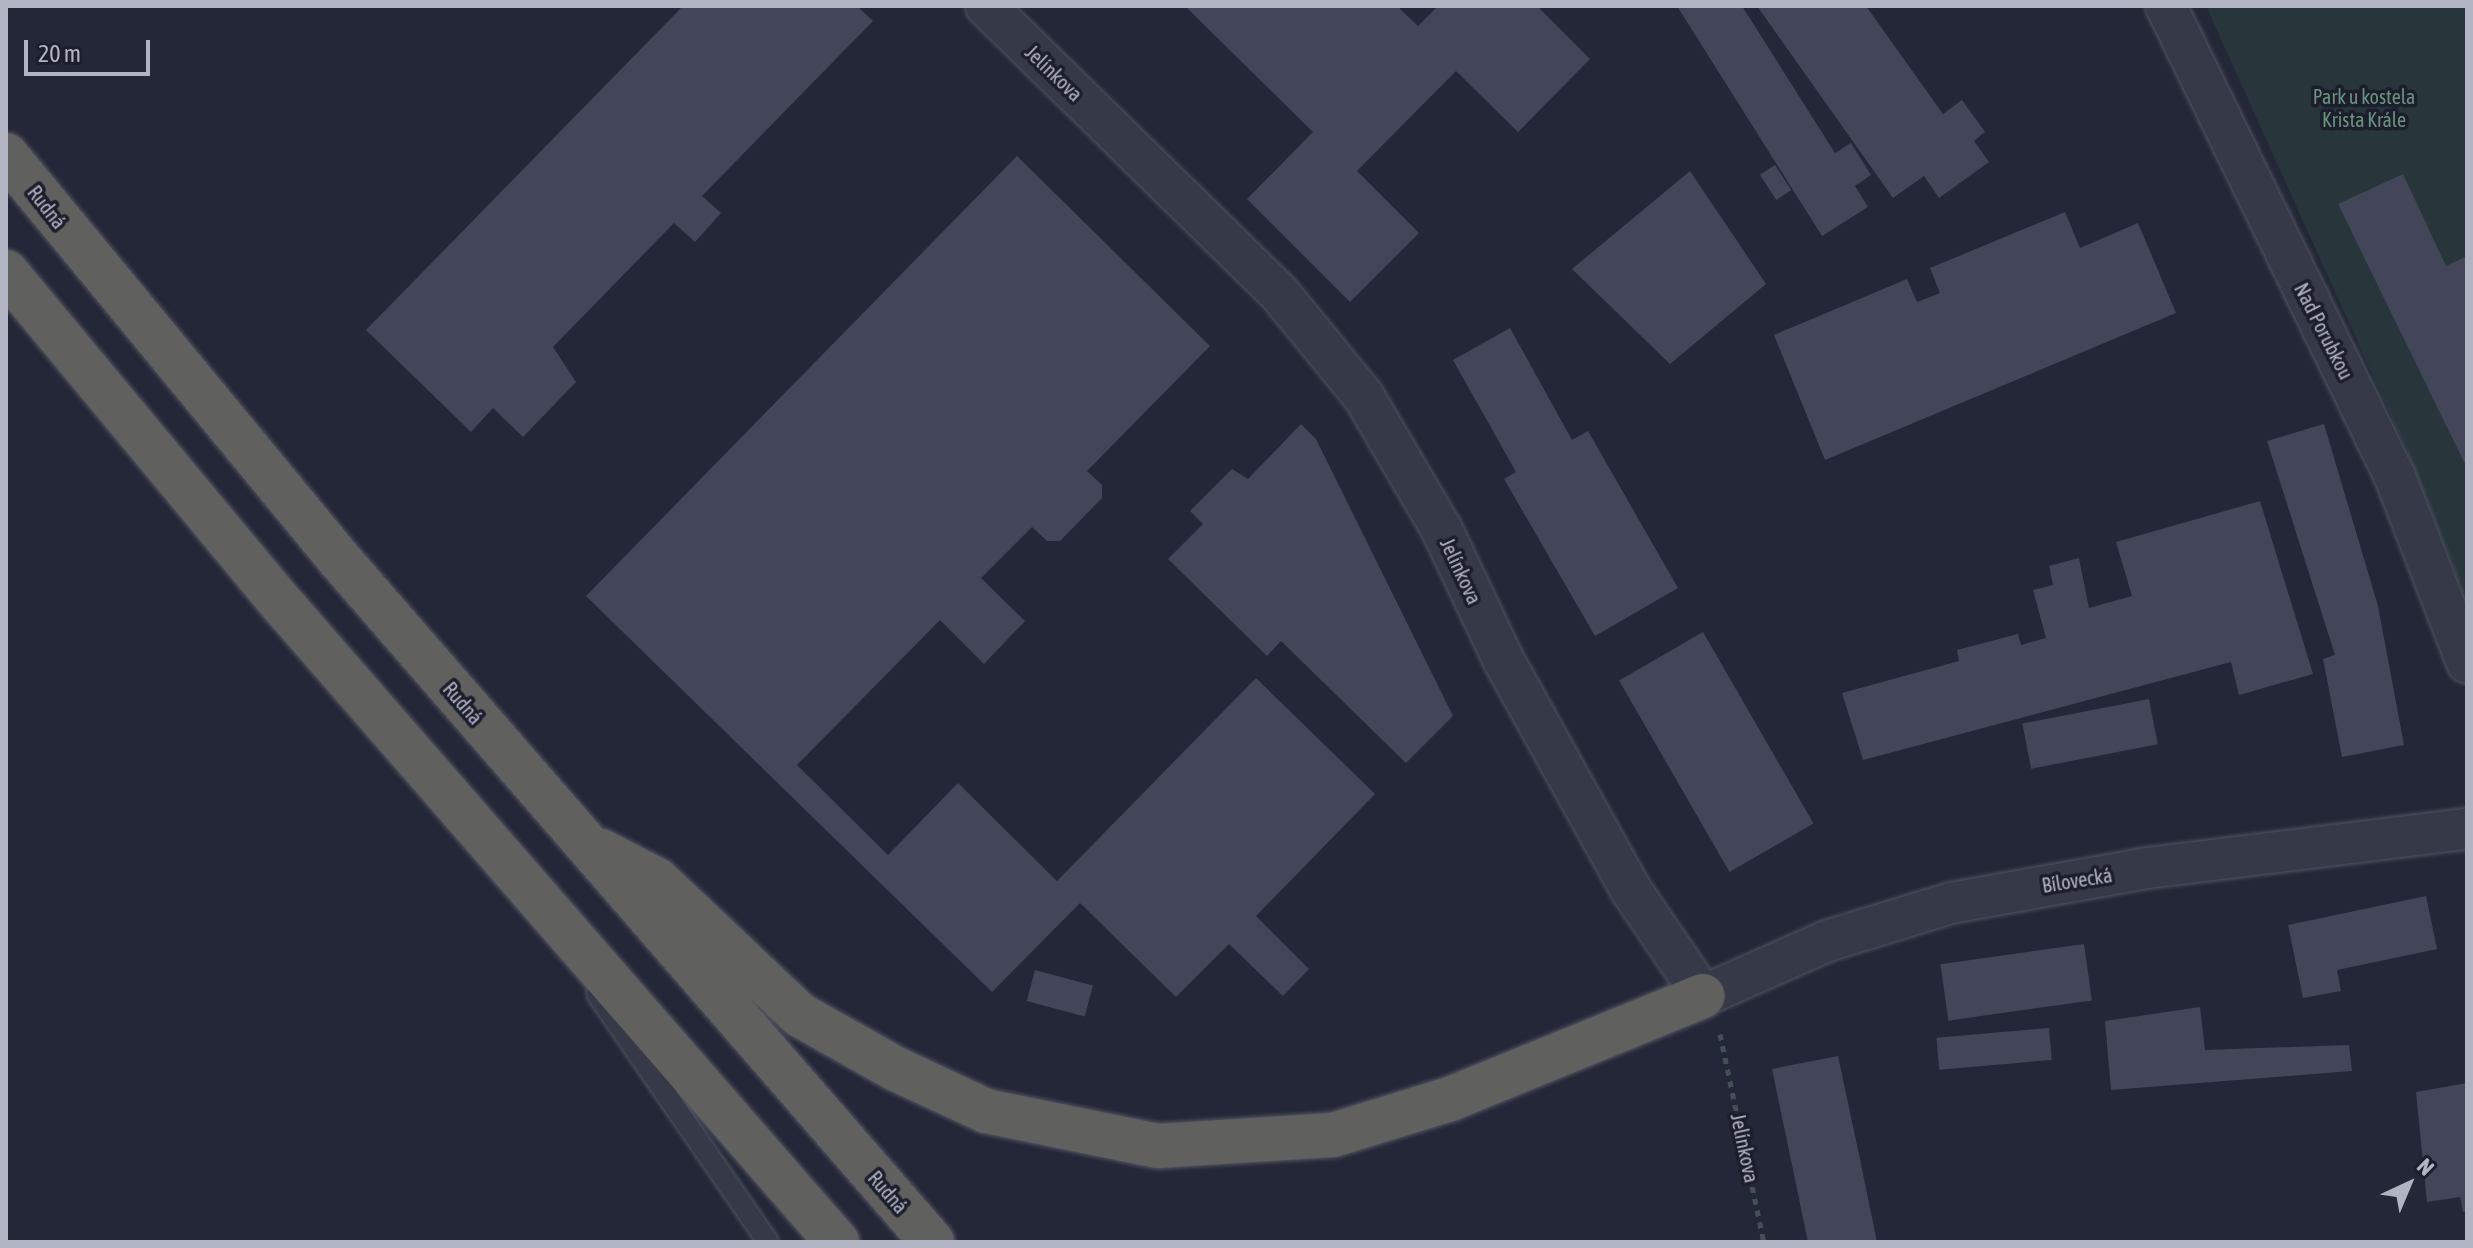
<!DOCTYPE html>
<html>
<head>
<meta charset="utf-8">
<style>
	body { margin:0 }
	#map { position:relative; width:2473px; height:1248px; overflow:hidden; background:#232737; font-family:"Asap Condensed",sans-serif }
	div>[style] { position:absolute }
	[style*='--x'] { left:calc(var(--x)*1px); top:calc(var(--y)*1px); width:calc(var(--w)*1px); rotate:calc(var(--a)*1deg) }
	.green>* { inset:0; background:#28353b }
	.building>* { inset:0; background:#424658; transform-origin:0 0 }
	.path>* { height:5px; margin-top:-2.5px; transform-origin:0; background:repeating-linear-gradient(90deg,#445057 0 6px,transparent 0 12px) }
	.roads { filter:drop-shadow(0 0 2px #515462) drop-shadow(0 0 2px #515462) }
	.service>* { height:20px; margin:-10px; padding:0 10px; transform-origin:10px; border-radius:10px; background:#363947 }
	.minor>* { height:40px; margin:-20px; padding:0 20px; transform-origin:20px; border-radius:20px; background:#363947 }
	.trunk>* { height:44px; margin:-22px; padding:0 22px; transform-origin:22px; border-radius:22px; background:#60605e }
	span { translate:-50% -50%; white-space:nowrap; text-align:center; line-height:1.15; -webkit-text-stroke:7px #1c1e2c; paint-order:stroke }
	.street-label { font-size:20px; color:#b1b4c3 }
	.park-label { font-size:20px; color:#6b927d }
	.frame { position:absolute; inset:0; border:8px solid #b1b4c3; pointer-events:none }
	.north { position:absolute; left:2369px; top:1144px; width:80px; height:80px; -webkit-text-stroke:6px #1c1e2c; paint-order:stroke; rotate:44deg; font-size:22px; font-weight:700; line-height:32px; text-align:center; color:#b1b4c3 }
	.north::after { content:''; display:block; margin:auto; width:28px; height:36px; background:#b1b4c3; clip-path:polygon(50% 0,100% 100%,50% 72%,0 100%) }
	.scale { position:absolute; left:24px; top:40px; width:126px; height:36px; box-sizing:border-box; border:4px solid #b1b4c3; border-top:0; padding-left:10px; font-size:24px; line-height:28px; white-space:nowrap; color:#b1b4c3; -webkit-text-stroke:6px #1c1e2c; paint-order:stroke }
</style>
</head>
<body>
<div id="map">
	<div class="green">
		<div style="clip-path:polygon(2206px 6px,2467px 6px,2467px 601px,2410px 458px)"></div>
	</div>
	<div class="building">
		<div style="clip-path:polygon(683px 6px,857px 6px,873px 21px,702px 196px,721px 213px,695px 242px,674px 223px,553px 347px,576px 382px,523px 437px,493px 408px,471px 432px,366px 330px)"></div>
		<div style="clip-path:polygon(1185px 6px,1397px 6px,1418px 26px,1438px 6px,1537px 6px,1590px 59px,1518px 132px,1456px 71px,1357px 171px,1419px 233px,1350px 302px,1247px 199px,1313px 132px)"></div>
		<div style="clip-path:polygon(1677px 6px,1742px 6px,1835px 153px,1851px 143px,1871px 175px,1855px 186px,1868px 207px,1822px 236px)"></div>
		<div style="clip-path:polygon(1757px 6px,1866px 6px,1943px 114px,1962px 100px,1985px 132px,1974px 141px,1989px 162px,1939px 198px,1924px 176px,1893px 198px)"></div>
		<div style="clip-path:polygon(1017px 156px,1210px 346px,1087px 471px,1102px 485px,1102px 498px,1060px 541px,1047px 541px,1032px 527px,981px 578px,1025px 621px,984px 664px,940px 620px,797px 765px,888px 855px,958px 783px,1057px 881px,1256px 678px,1375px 794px,1256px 916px,1309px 969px,1283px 996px,1229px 944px,1176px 997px,1080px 903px,992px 992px,586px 596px)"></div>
		<div style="left:1775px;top:165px;width:30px;height:18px;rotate:57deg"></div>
		<div style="clip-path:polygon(1690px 171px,1766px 284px,1670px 364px,1572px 269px)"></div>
		<div style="clip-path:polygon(2403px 174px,2446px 266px,2467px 256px,2467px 468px,2338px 204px)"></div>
		<div style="clip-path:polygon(2065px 212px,2080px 248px,2138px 223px,2176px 313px,1825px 460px,1774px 335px,1907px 279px,1917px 302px,1940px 293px,1930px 268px)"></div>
		<div style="clip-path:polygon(1510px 328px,1572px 440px,1588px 431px,1678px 588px,1595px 636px,1504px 479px,1516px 472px,1453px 360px)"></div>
		<div style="clip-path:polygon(1301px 424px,1316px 439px,1453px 716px,1406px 763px,1281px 641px,1267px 656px,1168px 559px,1203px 524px,1190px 511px,1232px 469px,1248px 479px)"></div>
		<div style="clip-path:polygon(2324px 424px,2378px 606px,2404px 745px,2342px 757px,2323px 659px,2335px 655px,2267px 441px)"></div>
		<div style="clip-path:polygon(2260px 501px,2313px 674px,2239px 695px,2231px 662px,1863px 760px,1842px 693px,1959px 661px,1957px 650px,2018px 634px,2021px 645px,2046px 638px,2033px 590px,2053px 585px,2049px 566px,2079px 558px,2089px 608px,2132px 596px,2116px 542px)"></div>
		<div style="left:1703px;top:632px;width:221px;height:97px;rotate:60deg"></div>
		<div style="left:2149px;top:699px;width:46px;height:129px;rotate:79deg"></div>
		<div style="clip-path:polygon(2426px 896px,2437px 949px,2337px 970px,2341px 991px,2303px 998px,2288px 925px)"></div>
		<div style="left:2084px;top:944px;width:57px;height:145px;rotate:82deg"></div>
		<div style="left:1035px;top:970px;width:60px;height:32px;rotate:15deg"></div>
		<div style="clip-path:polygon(2200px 1007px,2205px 1050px,2349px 1045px,2352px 1071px,2111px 1090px,2105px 1021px)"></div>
		<div style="left:2049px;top:1028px;width:32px;height:113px;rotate:85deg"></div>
		<div style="clip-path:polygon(1838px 1056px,1861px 1164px,1877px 1242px,1808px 1242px,1772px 1069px)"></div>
		<div style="clip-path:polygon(2467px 1083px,2467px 1211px,2463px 1212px,2460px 1197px,2427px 1202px,2416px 1092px)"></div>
	</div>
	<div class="path">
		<div style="--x:1720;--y:1034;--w:213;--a:78.1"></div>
	</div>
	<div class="roads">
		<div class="service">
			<div style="--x:597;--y:994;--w:301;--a:55.4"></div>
		</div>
		<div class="minor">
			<div style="--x:986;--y:6;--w:410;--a:44.4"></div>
			<div style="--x:1279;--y:293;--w:134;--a:50.7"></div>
			<div style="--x:1364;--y:397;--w:154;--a:59.6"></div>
			<div style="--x:1442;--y:530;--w:145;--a:64.7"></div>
			<div style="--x:1504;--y:661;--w:262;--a:61"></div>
			<div style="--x:1631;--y:890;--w:128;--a:55.8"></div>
			<div style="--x:1703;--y:996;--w:136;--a:-23.9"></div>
			<div style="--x:1827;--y:941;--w:130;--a:-17"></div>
			<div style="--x:1951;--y:903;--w:200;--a:-10.1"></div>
			<div style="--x:2148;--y:868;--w:321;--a:-7"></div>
			<div style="--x:2166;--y:6;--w:524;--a:64.07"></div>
			<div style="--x:2395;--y:477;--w:199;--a:68.8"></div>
		</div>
		<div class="trunk">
			<div style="--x:6;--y:155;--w:524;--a:50.5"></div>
			<div style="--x:339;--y:559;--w:905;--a:49.03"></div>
			<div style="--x:6;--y:272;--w:432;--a:50.3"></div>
			<div style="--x:282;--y:604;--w:846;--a:48.98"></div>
			<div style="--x:601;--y:851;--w:63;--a:27.4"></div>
			<div style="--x:657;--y:880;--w:197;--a:43.4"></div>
			<div style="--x:800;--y:1015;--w:110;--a:29.4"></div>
			<div style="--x:896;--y:1069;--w:99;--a:25"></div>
			<div style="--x:986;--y:1111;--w:176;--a:11.5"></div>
			<div style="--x:1158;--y:1146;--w:175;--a:-3.6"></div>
			<div style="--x:1333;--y:1135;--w:122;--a:-17.1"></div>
			<div style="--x:1450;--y:1099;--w:273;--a:-22.2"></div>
		</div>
	</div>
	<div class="street-label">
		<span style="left:1054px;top:73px;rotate:44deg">Jelínkova</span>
		<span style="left:47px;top:207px;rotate:52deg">Rudná</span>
		<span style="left:2324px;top:331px;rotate:63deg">Nad Porubkou</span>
		<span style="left:1461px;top:571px;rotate:65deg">Jelínkova</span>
		<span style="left:463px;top:703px;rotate:49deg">Rudná</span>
		<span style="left:2077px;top:880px;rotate:-9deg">Bílovecká</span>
		<span style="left:1745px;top:1148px;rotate:78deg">Jelínkova</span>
		<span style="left:888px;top:1192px;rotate:49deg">Rudná</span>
	</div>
	<div class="park-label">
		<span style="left:2364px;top:108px">Park u kostela<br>Krista Krále</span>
	</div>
	<div class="frame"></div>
	<div class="north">N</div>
	<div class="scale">20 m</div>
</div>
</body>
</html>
